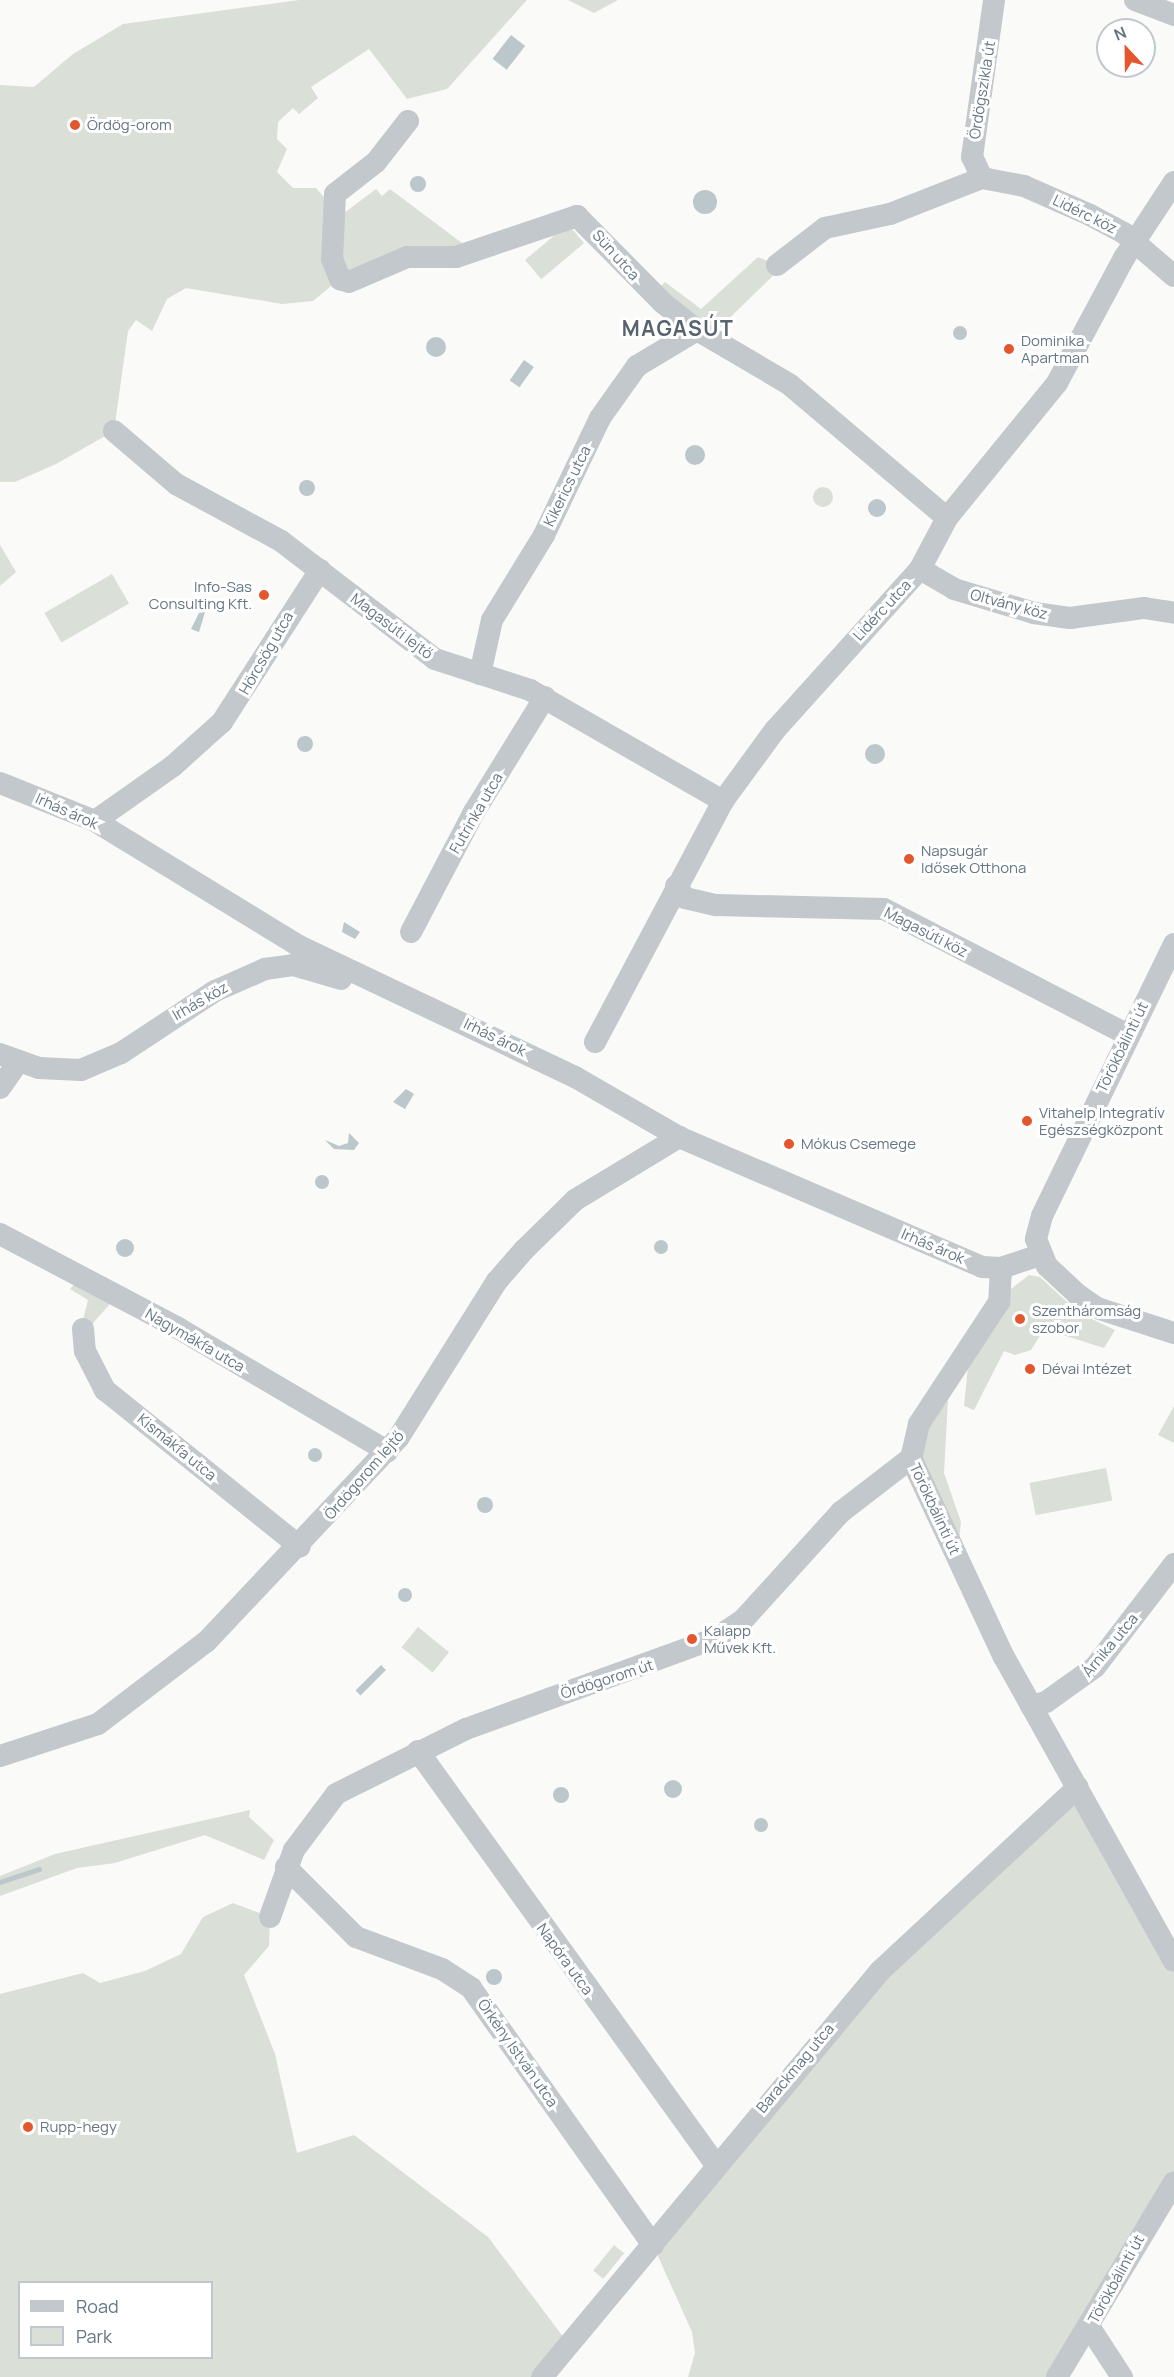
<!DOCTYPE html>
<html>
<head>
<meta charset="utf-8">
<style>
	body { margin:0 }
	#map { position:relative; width:1174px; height:2377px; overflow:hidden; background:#fafaf8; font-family:Manrope,sans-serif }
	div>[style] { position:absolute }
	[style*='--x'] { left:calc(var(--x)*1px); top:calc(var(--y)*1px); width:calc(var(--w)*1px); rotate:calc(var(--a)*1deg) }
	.green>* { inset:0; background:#dadfd7; transform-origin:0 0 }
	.round { border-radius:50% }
	.water>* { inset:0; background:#bbc7cb; transform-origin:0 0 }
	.stream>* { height:4.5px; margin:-2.25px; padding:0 2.25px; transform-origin:2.25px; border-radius:2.25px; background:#bbc7cb }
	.minor>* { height:22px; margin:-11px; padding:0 11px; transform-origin:11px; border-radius:11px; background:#c3c8cc }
	.dots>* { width:16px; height:16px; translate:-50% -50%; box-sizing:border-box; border:3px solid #fff; border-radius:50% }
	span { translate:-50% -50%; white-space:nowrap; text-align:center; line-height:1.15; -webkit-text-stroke:6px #fff; paint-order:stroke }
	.street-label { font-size:15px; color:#657683 }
	.poi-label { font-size:15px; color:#657683 }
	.left { translate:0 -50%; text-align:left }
	.right { translate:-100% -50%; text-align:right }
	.district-label { font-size:21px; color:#57646e; font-weight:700; letter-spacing:1.5px }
	.legend { position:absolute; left:18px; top:2281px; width:195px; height:78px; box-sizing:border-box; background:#fff; border:2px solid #c1c8cd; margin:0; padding:8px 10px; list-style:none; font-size:18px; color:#657683 }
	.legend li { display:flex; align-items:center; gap:12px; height:30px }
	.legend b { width:30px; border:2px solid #c1c8cd }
	.north { position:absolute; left:1096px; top:18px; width:60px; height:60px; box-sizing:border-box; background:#fff; border:2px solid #c1c8cd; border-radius:50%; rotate:338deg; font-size:16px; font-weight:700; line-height:24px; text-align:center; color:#657683 }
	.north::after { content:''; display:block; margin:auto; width:21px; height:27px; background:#e4572e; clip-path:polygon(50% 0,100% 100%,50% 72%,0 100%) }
</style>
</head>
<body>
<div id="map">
	<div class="green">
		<div style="clip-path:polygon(299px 0,527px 0,447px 89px,407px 99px,369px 49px,311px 87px,318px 98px,299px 114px,293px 108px,278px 122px,277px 139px,287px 149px,277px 172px,293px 188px,316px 188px,340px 216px,376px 189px,382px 196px,390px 189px,462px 243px,456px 257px,336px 282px,313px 301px,282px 304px,186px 288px,167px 299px,152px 331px,136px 320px,128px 331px,114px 431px,56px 464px,15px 482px,0 482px,0 85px,34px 87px,73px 54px,123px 24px)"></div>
		<div style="clip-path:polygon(568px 0,618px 0,594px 13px)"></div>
		<div style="left:568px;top:224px;width:25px;height:56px;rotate:50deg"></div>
		<div style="clip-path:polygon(758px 257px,782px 267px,713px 334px,656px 292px,665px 282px,701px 309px)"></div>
		<div class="round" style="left:813px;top:487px;width:20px;height:20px"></div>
		<div style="clip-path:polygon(0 545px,16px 572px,0 586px)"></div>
		<div style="left:112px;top:574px;width:34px;height:78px;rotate:60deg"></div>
		<div style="clip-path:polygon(1029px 1275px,1040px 1277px,1079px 1313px,1115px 1330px,1104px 1348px,1044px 1329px,1031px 1350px,1015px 1355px,1004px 1351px,974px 1410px,964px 1406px,968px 1366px,1011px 1289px)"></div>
		<div style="clip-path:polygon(79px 1279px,116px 1297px,88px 1329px,81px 1328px,88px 1300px,70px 1289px)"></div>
		<div style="clip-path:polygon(948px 1400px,944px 1473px,961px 1522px,959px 1541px,922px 1476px,920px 1438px)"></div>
		<div style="clip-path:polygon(1174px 1406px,1174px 1443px,1158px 1435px)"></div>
		<div style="left:1106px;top:1468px;width:33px;height:78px;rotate:79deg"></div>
		<div style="left:418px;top:1627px;width:40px;height:26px;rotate:39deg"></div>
		<div style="clip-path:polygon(1078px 1787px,1174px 1961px,1174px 2182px,1057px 2377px,688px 2377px,695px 2353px,692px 2332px,653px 2245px,825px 2031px)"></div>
		<div style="clip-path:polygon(250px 1810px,249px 1817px,274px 1840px,264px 1860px,205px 1835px,115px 1863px,77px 1868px,0 1896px,0 1876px,55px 1854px)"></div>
		<div style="clip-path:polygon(evenodd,233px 1903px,270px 1917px,269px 1946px,244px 1975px,275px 2054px,297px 2153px,354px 2135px,488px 2237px,570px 2346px,552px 2377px,0 2377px,0 1994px,83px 1973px,100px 1983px,145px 1971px,181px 1954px,203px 1917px,233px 1903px,20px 2282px,212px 2282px,212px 2358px,20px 2358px,20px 2282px)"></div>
		<div style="left:614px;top:2245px;width:13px;height:33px;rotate:39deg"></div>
	</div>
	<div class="water">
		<div style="left:511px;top:35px;width:18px;height:30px;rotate:38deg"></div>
		<div class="round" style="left:410px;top:176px;width:16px;height:16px"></div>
		<div class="round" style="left:693px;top:190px;width:24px;height:24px"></div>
		<div class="round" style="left:953px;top:326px;width:14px;height:14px"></div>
		<div class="round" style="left:426px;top:337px;width:20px;height:20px"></div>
		<div style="left:524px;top:360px;width:12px;height:25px;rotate:35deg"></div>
		<div class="round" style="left:685px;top:445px;width:20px;height:20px"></div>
		<div class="round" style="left:299px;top:480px;width:16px;height:16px"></div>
		<div class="round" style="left:868px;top:499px;width:18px;height:18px"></div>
		<div style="clip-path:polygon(205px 612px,199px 632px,191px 629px,199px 613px)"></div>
		<div class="round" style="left:297px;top:736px;width:16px;height:16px"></div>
		<div class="round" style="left:865px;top:744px;width:20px;height:20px"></div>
		<div style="clip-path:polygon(344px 922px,360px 932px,355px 939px,342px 932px)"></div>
		<div style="clip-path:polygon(406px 1089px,414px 1094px,405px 1109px,393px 1102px)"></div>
		<div style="clip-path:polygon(349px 1133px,359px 1143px,354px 1150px,334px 1149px,325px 1140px,339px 1146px,348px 1143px)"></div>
		<div class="round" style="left:315px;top:1175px;width:14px;height:14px"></div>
		<div class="round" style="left:116px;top:1239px;width:18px;height:18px"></div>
		<div class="round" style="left:654px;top:1240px;width:14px;height:14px"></div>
		<div class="round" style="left:308px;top:1448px;width:14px;height:14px"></div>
		<div class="round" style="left:477px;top:1497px;width:16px;height:16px"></div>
		<div class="round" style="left:398px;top:1588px;width:14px;height:14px"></div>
		<div style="left:381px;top:1665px;width:7px;height:36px;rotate:45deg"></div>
		<div class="round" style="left:664px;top:1780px;width:18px;height:18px"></div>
		<div class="round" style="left:553px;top:1787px;width:16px;height:16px"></div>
		<div class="round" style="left:754px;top:1818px;width:14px;height:14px"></div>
		<div class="round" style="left:486px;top:1969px;width:16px;height:16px"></div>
	</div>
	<div class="stream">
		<div style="--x:0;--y:1882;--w:41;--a:-18.4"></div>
	</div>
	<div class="minor">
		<div style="--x:1135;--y:0;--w:42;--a:21"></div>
		<div style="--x:408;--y:121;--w:52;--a:128"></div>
		<div style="--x:376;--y:162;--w:52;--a:142"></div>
		<div style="--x:335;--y:194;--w:65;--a:92.6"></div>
		<div style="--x:332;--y:259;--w:22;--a:68"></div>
		<div style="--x:340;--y:279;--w:9;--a:18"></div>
		<div style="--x:349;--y:282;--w:63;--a:-23.3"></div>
		<div style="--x:407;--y:257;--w:49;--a:0"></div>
		<div style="--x:456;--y:257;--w:128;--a:-18.7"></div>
		<div style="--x:577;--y:216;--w:122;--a:45.3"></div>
		<div style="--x:663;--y:303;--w:43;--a:38.5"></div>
		<div style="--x:697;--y:330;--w:107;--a:30.4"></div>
		<div style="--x:789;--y:384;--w:207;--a:40.3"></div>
		<div style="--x:982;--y:178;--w:23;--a:-115"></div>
		<div style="--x:972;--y:157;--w:159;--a:-82"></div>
		<div style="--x:777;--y:265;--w:61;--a:-37.6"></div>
		<div style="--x:825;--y:228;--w:66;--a:-12.2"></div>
		<div style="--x:890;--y:214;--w:99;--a:-21.4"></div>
		<div style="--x:982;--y:178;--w:43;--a:10.8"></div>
		<div style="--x:1024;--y:186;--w:72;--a:23.7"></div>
		<div style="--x:1090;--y:215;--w:38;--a:28"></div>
		<div style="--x:1124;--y:233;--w:66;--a:40.7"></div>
		<div style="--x:114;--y:431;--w:82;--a:40.5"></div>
		<div style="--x:176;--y:484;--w:119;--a:28.5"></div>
		<div style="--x:281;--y:541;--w:194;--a:37.5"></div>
		<div style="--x:435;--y:659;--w:100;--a:18.1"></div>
		<div style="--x:530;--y:690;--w:223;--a:29.9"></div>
		<div style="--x:920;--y:569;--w:39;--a:30"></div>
		<div style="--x:954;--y:589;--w:84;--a:16.7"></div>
		<div style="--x:1034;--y:613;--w:36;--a:8"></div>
		<div style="--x:1070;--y:618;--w:75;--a:-7.7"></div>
		<div style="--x:1144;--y:608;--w:30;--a:9"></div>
		<div style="--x:480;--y:674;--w:55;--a:-77.5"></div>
		<div style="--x:492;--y:620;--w:100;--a:-58.5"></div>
		<div style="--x:544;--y:535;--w:130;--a:-64.4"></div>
		<div style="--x:600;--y:418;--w:64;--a:-54.6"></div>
		<div style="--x:637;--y:366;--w:70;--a:-31"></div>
		<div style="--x:0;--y:783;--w:102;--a:21.8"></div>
		<div style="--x:95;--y:821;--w:239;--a:31.5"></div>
		<div style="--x:299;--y:946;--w:306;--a:25.4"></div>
		<div style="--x:575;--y:1077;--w:120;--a:30"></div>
		<div style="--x:679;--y:1137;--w:330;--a:23.2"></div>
		<div style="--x:982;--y:1267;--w:19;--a:3"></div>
		<div style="--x:1001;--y:1268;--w:41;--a:-18.4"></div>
		<div style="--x:95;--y:821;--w:95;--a:-35.2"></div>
		<div style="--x:173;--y:766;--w:66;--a:-41.9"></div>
		<div style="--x:222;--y:722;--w:181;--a:-57.2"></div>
		<div style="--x:676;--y:886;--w:15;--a:53"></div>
		<div style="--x:685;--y:898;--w:32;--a:13"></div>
		<div style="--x:716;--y:905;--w:168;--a:1.4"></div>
		<div style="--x:884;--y:909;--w:275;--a:27.3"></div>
		<div style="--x:411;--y:932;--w:136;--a:-62.3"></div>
		<div style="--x:474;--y:812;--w:135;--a:-58.3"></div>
		<div style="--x:1174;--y:944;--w:302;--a:115.9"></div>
		<div style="--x:1042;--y:1216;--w:24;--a:105"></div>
		<div style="--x:1036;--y:1239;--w:29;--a:68"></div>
		<div style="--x:1047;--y:1266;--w:41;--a:43"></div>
		<div style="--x:1077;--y:1294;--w:24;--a:35"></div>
		<div style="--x:1097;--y:1308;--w:81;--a:18"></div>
		<div style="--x:595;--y:1042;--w:273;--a:-62"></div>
		<div style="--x:723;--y:801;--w:88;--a:-53.8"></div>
		<div style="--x:775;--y:730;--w:217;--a:-48"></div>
		<div style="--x:920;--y:569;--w:58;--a:-62.1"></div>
		<div style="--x:947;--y:518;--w:174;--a:-50.8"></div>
		<div style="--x:1057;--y:383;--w:142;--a:-61.8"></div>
		<div style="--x:1124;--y:258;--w:91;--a:-56.7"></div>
		<div style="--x:0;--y:1054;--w:41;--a:19.7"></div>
		<div style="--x:39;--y:1068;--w:42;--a:2.7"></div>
		<div style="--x:81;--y:1070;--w:43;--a:-23"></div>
		<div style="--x:121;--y:1053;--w:113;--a:-33.4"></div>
		<div style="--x:215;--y:991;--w:55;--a:-23.7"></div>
		<div style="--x:265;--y:969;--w:28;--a:-8"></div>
		<div style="--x:293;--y:965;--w:50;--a:16.3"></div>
		<div style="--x:0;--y:1088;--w:32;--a:-55"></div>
		<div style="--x:0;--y:1234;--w:201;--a:27.8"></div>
		<div style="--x:178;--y:1328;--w:243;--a:30.5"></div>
		<div style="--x:1001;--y:1268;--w:34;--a:93"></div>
		<div style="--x:999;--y:1302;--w:146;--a:123.3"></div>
		<div style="--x:919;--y:1424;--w:35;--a:103"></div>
		<div style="--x:911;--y:1458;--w:220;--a:65"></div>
		<div style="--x:1004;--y:1657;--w:348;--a:60.8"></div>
		<div style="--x:83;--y:1329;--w:22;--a:85"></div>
		<div style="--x:85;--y:1351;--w:44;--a:62.9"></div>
		<div style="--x:105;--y:1390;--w:250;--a:38.8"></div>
		<div style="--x:1031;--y:1706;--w:16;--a:-15"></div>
		<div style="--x:1046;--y:1702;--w:60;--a:-35.5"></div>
		<div style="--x:1095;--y:1667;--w:130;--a:-52.5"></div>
		<div style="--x:418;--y:1751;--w:510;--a:54.25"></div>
		<div style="--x:0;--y:1756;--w:103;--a:-18.1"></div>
		<div style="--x:98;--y:1724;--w:137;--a:-37.3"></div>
		<div style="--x:207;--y:1641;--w:280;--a:-46.7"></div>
		<div style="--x:399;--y:1437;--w:184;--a:-57.9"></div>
		<div style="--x:497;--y:1281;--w:41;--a:-48.9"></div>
		<div style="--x:524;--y:1250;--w:71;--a:-44.4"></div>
		<div style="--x:575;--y:1200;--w:122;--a:-31.2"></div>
		<div style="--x:286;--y:1867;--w:99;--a:45"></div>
		<div style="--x:356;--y:1937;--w:92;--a:20.4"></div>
		<div style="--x:442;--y:1969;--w:35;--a:33"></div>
		<div style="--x:471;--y:1988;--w:315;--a:54.7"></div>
		<div style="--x:270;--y:1917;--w:71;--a:-70.3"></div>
		<div style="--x:294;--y:1850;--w:70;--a:-53.1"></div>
		<div style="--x:336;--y:1794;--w:145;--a:-26.6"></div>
		<div style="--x:466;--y:1729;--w:266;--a:-20"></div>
		<div style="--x:716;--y:1638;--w:32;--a:-34"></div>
		<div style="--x:743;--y:1620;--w:146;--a:-47.8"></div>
		<div style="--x:841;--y:1512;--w:88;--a:-37.6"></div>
		<div style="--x:1090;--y:2328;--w:59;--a:56.9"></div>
		<div style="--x:542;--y:2377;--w:528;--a:-50.22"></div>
		<div style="--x:880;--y:1971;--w:270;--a:-42.9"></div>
		<div style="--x:1057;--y:2377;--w:227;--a:-59"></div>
	</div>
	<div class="dots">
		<div style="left:75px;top:125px;background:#e4572e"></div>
		<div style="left:1009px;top:349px;background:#e4572e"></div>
		<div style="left:264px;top:595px;background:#e4572e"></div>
		<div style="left:909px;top:859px;background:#e4572e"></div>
		<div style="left:1027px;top:1121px;background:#e4572e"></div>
		<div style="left:789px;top:1144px;background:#e4572e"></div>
		<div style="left:1020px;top:1319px;background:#e4572e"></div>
		<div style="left:1030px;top:1369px;background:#e4572e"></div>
		<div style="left:692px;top:1639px;background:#e4572e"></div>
		<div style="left:28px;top:2127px;background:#e4572e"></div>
	</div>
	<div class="street-label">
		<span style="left:982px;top:90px;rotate:-81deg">Ördögszikla út</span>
		<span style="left:1085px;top:214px;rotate:26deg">Lidérc köz</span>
		<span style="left:616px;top:255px;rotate:48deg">Sün utca</span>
		<span style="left:567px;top:486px;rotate:-64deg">Kikerics utca</span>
		<span style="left:1009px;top:604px;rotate:15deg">Oltvány köz</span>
		<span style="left:882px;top:610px;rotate:-47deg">Lidérc utca</span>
		<span style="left:392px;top:626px;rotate:37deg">Magasúti lejtő</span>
		<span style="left:266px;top:653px;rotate:-60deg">Hörcsög utca</span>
		<span style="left:67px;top:811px;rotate:24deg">Irhás árok</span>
		<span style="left:476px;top:813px;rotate:-60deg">Futrinka utca</span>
		<span style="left:926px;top:932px;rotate:27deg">Magasúti köz</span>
		<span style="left:200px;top:1001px;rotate:-30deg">Irhás köz</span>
		<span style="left:495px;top:1037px;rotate:26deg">Irhás árok</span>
		<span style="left:1122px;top:1047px;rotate:-64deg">Törökbálinti út</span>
		<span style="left:933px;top:1246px;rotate:23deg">Irhás árok</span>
		<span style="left:195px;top:1340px;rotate:30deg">Nagymákfa utca</span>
		<span style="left:177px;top:1447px;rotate:39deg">Kismákfa utca</span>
		<span style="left:364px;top:1475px;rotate:-49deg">Ördögorom lejtő</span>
		<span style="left:935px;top:1509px;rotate:65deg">Törökbálinti út</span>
		<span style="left:1110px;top:1645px;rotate:-50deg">Árnika utca</span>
		<span style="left:607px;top:1679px;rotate:-18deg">Ördögorom út</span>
		<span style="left:565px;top:1959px;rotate:54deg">Napóra utca</span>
		<span style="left:518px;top:2053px;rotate:55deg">Örkény István utca</span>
		<span style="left:795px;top:2068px;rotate:-50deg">Barackmag utca</span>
		<span style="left:1116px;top:2279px;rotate:-61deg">Törökbálinti út</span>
	</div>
	<div class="poi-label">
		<span class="left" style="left:87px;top:125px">Ördög-orom</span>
		<span class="left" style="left:1021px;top:349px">Dominika<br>Apartman</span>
		<span class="right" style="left:252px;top:595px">Info-Sas<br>Consulting Kft.</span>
		<span class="left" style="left:921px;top:859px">Napsugár<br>Idősek Otthona</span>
		<span class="left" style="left:1039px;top:1121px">Vitahelp Integratív<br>Egészségközpont</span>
		<span class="left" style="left:801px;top:1144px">Mókus Csemege</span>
		<span class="left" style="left:1032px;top:1319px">Szentháromság<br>szobor</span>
		<span class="left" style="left:1042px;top:1369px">Dévai Intézet</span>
		<span class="left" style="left:704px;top:1639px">Kalapp<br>Művek Kft.</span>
		<span class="left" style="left:40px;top:2127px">Rupp-hegy</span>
	</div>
	<div class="district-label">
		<span style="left:678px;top:328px">MAGASÚT</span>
	</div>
	<ul class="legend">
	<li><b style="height:8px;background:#c3c8cc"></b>Road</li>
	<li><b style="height:16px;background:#dadfd7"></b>Park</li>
	</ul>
	<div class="north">N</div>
</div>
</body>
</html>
